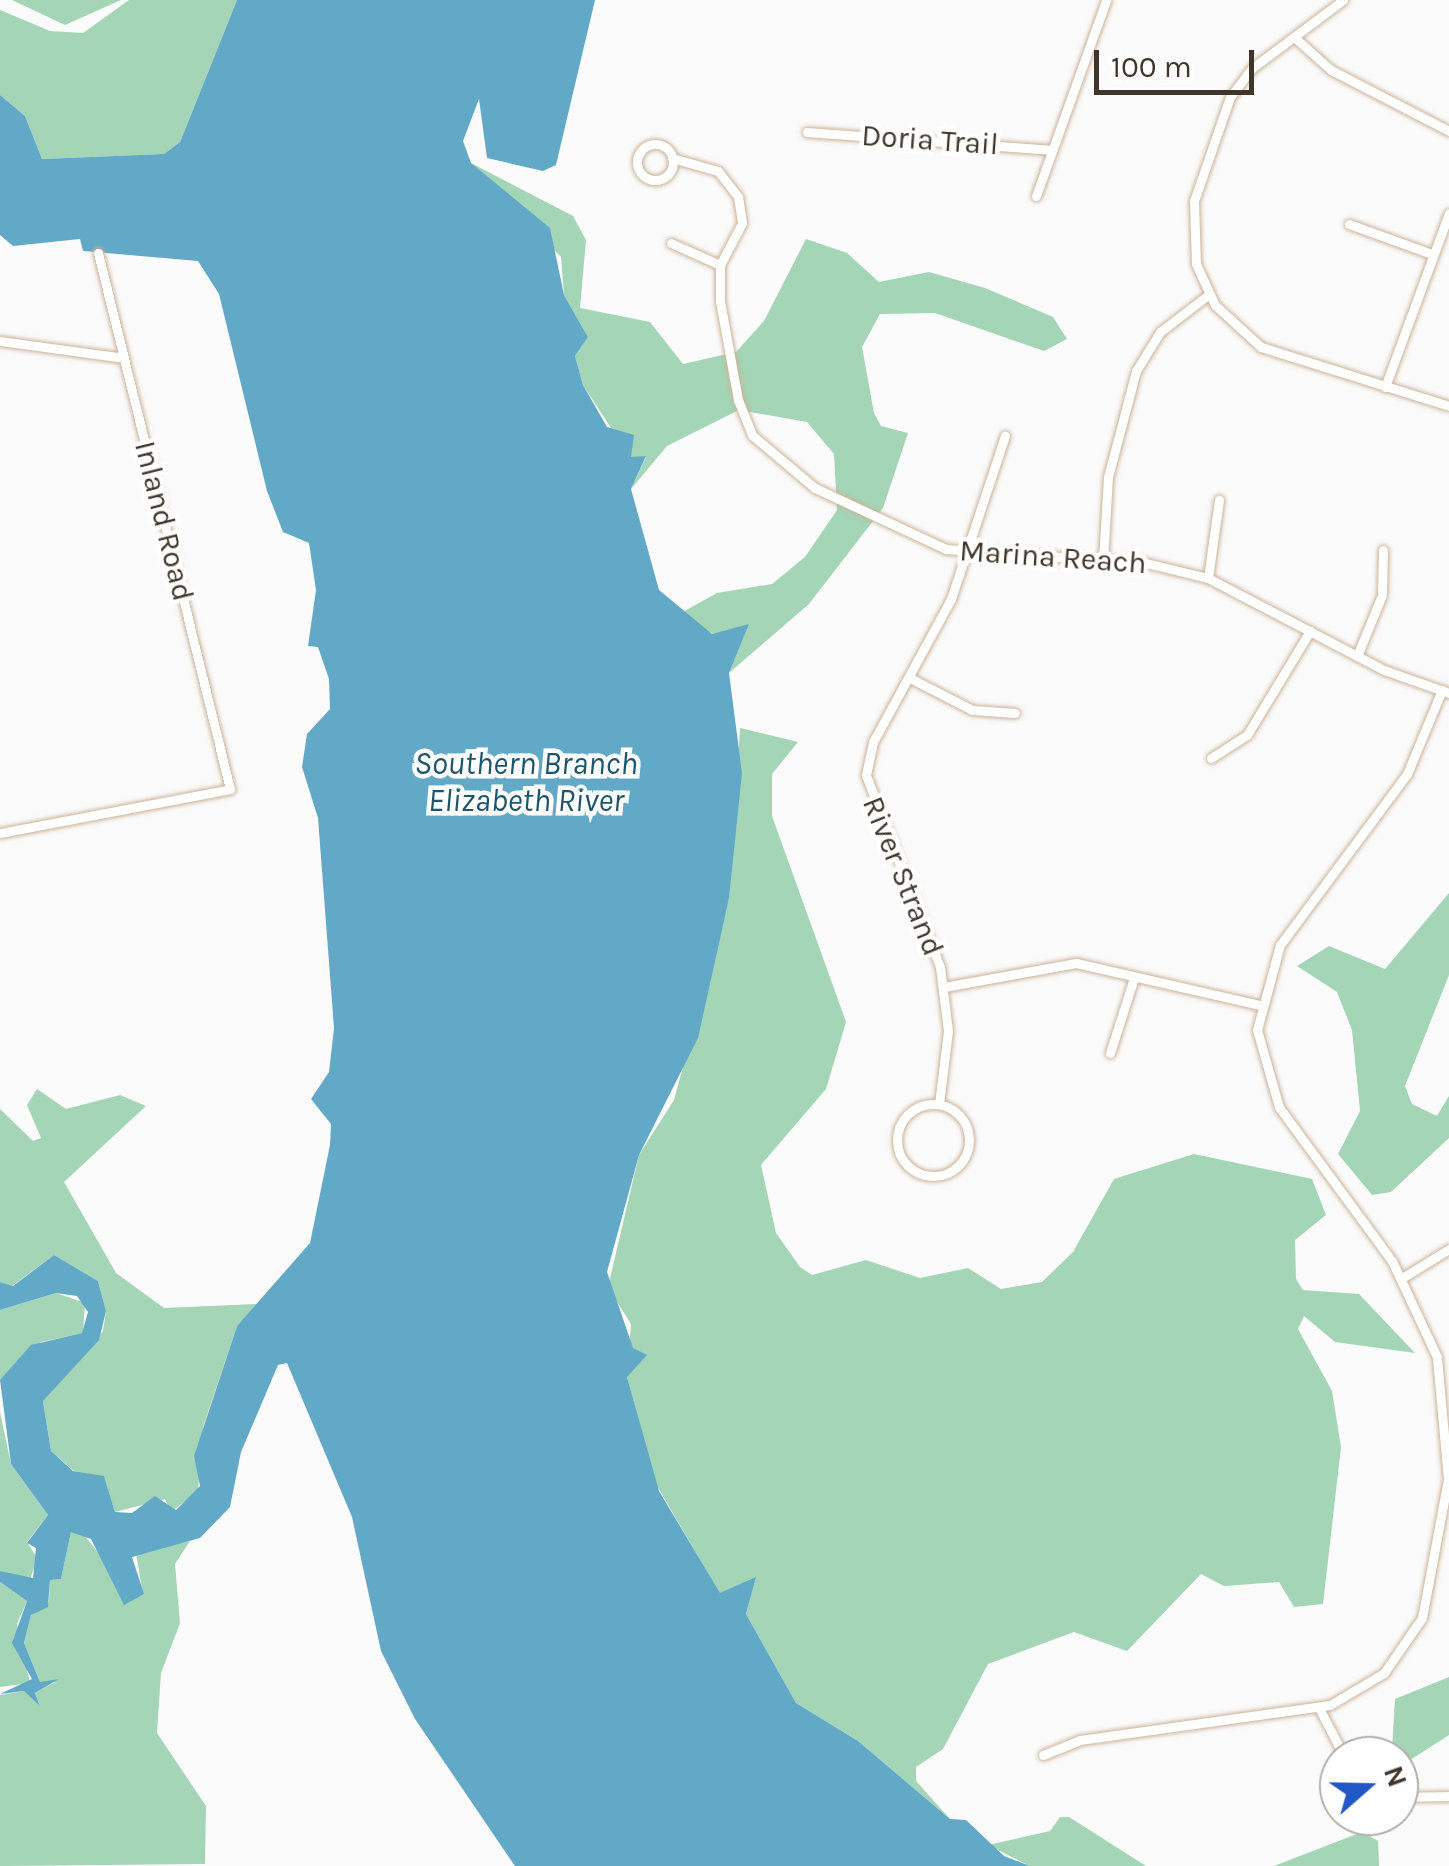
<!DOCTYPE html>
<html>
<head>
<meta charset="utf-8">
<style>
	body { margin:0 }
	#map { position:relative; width:1449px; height:1866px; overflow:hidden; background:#fbfbfb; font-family:Karla,sans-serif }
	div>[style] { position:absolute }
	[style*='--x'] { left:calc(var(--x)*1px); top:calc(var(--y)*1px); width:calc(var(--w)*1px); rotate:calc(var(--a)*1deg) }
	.green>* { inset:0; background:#a4d5b7 }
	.water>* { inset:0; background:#62a9c7 }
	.roads { filter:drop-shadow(0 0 2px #cab298) drop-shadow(0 0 2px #cab298) }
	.street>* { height:9px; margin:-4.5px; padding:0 4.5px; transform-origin:4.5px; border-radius:4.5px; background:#fff }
	.street>.ring { margin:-4.5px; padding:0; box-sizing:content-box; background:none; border:9px solid #fff; border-radius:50% }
	span { translate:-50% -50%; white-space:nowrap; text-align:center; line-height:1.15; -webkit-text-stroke:9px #fff; paint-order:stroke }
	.street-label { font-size:30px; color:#3f352b }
	.water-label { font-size:32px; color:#1d566c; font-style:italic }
	.north { position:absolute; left:1319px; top:1736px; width:100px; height:100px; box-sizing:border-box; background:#fff; border:2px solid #b2aeaa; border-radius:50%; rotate:70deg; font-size:28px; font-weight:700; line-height:40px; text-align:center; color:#3f352b }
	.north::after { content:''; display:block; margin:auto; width:35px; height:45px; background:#2258c5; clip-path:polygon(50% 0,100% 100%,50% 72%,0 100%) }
	.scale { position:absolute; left:1094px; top:50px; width:160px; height:45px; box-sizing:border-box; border:5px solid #3f352b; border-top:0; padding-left:12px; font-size:30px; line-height:35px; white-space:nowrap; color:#3f352b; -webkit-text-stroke:8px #fff; paint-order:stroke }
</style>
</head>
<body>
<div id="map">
	<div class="green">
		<div style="clip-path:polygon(12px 0,121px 0,65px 25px)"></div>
		<div style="clip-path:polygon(129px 0,237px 0,180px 142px,164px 154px,42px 159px,25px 116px,0 95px,0 10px,50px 31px,83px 33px)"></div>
		<div style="clip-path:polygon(471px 163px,573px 216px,586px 240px,580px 308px,650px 322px,683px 364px,736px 352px,764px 321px,806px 239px,847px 253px,879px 282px,929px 272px,985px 288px,1053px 317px,1067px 339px,1044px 351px,935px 313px,880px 314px,862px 347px,874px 413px,881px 426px,908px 433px,883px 508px,809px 604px,729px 673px,748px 625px,713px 634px,679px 614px,717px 593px,772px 584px,805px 557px,837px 510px,834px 454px,807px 422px,739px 410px,667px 446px,631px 489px,646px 457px,630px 457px,583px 385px,575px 356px,588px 337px,564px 295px,561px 257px)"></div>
		<div style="clip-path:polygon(740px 728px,798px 742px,772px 774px,772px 816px,846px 1022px,826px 1089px,761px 1165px,776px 1233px,800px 1267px,812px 1275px,866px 1260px,920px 1278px,968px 1268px,1001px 1289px,1042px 1282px,1073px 1252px,1114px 1179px,1194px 1154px,1312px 1179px,1326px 1215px,1295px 1240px,1296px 1279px,1303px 1290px,1359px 1294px,1415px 1353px,1335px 1342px,1304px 1316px,1298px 1329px,1332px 1391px,1341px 1447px,1323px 1604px,1294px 1607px,1279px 1582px,1224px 1586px,1201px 1574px,1127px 1651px,1074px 1632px,988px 1664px,943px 1749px,916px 1767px,916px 1781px,950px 1819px,858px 1741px,796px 1703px,746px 1614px,755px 1578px,720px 1594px,656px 1484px,627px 1377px,631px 1324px,608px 1287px,639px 1155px,674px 1100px,729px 898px)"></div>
		<div style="clip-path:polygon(1449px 893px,1449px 975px,1405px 1086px,1412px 1104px,1437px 1116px,1449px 1096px,1449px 1138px,1391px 1192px,1372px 1195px,1338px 1154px,1360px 1111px,1352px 1030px,1337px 992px,1297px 966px,1329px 946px,1385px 969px)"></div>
		<div style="clip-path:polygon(37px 1089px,66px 1109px,120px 1095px,146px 1106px,64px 1182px,116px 1273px,164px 1308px,258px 1304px,237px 1326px,203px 1427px,198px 1491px,171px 1512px,165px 1499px,115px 1512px,104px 1477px,74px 1471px,51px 1451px,43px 1401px,103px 1331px,106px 1311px,98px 1281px,54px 1255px,12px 1286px,0 1282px,0 1109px,33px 1141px,41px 1138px,27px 1105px)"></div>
		<div style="clip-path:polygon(56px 1293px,85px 1303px,83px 1333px,41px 1342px,0 1380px,0 1310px)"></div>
		<div style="clip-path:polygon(0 1412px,11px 1464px,48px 1515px,27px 1542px,37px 1558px,30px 1580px,0 1571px)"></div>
		<div style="clip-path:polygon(80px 1530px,116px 1575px,124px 1604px,142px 1589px,136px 1553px,190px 1541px,175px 1564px,180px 1623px,161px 1673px,157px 1733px,206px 1806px,205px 1864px,0 1866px,0 1695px,24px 1691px,40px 1705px,35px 1693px,55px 1682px,40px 1682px,24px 1643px,31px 1615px,49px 1602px,50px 1580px,61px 1579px,71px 1532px)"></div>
		<div style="clip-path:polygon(0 1582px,27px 1601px,17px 1624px,30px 1683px,0 1687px)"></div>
		<div style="clip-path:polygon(1449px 1677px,1449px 1735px,1407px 1762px,1392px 1749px,1395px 1699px)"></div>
		<div style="clip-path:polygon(1060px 1817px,1069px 1817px,1146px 1866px,1030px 1866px,988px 1845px,1050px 1831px)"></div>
		<div style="clip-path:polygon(1362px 1832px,1378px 1841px,1379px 1866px,1274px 1866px)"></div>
	</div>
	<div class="water">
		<div style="clip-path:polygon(237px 0,595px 0,556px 165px,543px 171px,487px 158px,479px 99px,463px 141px,471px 163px,550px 228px,564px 295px,588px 337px,575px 356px,583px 385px,607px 427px,634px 435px,631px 457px,646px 456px,631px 489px,659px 590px,712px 634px,749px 624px,729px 673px,742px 773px,729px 898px,698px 1038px,639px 1155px,607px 1272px,633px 1348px,647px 1355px,627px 1377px,659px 1491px,720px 1593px,756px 1577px,746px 1614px,796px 1703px,858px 1741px,950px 1819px,966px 1820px,1004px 1856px,1030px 1866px,515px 1866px,415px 1719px,381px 1651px,352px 1517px,287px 1363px,278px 1365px,241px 1452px,230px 1507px,200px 1538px,132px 1557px,144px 1594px,124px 1605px,91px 1539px,71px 1532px,61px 1579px,50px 1580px,48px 1607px,31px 1615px,24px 1643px,40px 1682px,59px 1679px,35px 1693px,40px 1706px,24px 1691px,0 1694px,32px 1679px,12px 1643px,27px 1601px,0 1582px,0 1571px,33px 1578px,36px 1548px,27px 1543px,48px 1515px,11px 1464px,0 1380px,31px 1345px,82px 1333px,88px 1312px,77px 1296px,56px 1293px,0 1310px,0 1282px,13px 1286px,54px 1255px,98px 1281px,106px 1311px,99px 1340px,43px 1401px,51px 1451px,73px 1471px,104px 1476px,115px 1512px,132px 1513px,155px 1496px,176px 1510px,200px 1486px,194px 1456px,237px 1326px,310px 1243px,330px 1145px,331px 1124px,311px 1099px,329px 1072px,334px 1028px,318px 818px,302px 767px,307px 734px,330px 709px,329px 679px,318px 647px,308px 646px,316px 590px,309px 543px,283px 532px,267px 491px,219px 294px,198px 261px,83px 251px,80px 239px,13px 246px,0 235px,0 95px,25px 116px,42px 159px,164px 154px,180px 142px)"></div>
	</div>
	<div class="roads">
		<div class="street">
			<div style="--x:1343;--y:0;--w:114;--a:143.2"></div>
			<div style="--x:1252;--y:68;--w:36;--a:127"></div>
			<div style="--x:1230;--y:97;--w:110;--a:109.1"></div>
			<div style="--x:1194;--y:201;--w:63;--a:88.2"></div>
			<div style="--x:1196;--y:264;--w:45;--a:65.1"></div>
			<div style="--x:1215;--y:305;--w:62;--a:42.4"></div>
			<div style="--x:1261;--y:347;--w:197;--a:17.4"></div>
			<div style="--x:1294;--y:37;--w:50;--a:41.7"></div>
			<div style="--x:1331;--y:70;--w:133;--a:27.3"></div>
			<div style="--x:807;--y:132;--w:246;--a:4.2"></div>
			<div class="ring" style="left:637px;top:144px;width:27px;height:27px"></div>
			<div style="--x:672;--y:158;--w:48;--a:15.8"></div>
			<div style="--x:718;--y:171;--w:33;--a:52"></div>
			<div style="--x:738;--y:197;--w:26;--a:81"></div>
			<div style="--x:742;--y:223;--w:47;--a:117.6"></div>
			<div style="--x:720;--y:265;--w:36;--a:90"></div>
			<div style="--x:720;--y:301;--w:101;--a:79.7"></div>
			<div style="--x:738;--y:400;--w:38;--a:68"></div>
			<div style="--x:752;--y:435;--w:82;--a:40.1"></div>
			<div style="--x:815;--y:488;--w:145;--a:25"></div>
			<div style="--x:946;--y:549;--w:200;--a:4"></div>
			<div style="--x:1146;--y:563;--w:64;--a:13.6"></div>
			<div style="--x:1208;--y:578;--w:199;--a:27.6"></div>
			<div style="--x:1384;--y:670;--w:69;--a:19.5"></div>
			<div style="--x:1036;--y:196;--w:208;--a:-70.3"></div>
			<div style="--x:1349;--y:224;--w:88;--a:19.9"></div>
			<div style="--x:671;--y:243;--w:54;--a:24.2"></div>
			<div style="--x:0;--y:341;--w:125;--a:7.8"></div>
			<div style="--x:1385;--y:387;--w:185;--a:-69.8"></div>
			<div style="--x:1103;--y:561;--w:84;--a:-86.6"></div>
			<div style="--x:1108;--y:477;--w:110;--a:-75.2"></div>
			<div style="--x:1136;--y:371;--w:46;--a:-58.4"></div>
			<div style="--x:1160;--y:332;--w:61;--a:-37.6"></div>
			<div style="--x:1208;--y:578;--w:79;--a:-82"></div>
			<div style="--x:1357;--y:656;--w:66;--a:-67.7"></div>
			<div style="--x:1382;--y:595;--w:45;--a:-88.7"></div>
			<div style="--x:910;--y:678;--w:70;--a:27.3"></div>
			<div style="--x:972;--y:710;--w:43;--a:4"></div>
			<div style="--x:1211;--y:758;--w:43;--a:-32.6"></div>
			<div style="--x:1247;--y:735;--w:122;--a:-58.8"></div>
			<div style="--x:0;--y:833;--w:234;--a:-10.8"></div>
			<div style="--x:230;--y:789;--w:552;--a:-103.83"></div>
			<div style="--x:944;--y:987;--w:134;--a:-10.3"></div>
			<div style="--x:1076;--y:963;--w:189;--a:12.9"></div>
			<div style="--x:1110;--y:1053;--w:79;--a:-72.3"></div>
			<div class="ring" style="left:897px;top:1104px;width:63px;height:63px"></div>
			<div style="--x:939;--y:1104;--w:74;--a:-83"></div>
			<div style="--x:948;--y:1031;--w:64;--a:-97.1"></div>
			<div style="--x:940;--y:967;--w:206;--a:-111.1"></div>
			<div style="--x:866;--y:775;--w:34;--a:-78"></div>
			<div style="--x:873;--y:742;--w:163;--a:-61.4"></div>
			<div style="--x:951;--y:599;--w:172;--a:-71.7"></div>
			<div style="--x:1402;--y:1278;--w:55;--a:-31.7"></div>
			<div style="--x:1319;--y:1708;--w:54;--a:62.5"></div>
			<div style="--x:1043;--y:1755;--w:40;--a:-22"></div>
			<div style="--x:1080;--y:1740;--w:252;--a:-8"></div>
			<div style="--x:1330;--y:1705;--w:63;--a:-30.7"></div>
			<div style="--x:1384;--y:1673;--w:67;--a:-55.4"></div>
			<div style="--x:1422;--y:1618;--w:141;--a:-79.4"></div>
			<div style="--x:1448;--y:1479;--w:122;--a:-95.2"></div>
			<div style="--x:1437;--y:1357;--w:106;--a:-115.1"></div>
			<div style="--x:1392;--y:1261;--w:191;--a:-126.3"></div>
			<div style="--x:1279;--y:1107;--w:80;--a:-105.9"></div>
			<div style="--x:1257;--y:1030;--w:88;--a:-74.9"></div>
			<div style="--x:1280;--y:945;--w:213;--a:-53.4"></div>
			<div style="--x:1407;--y:774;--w:91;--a:-67.4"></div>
			<div style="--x:1399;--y:1797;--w:50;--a:-1.1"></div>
		</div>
	</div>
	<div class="street-label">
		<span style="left:930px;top:140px;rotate:4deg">Doria Trail</span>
		<span style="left:164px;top:521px;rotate:76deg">Inland Road</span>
		<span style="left:1053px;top:557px;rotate:4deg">Marina Reach</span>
		<span style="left:903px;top:876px;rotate:68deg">River Strand</span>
	</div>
	<div class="water-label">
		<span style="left:526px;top:783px">Southern Branch<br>Elizabeth River</span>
	</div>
	<div class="north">N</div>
	<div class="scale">100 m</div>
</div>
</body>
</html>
